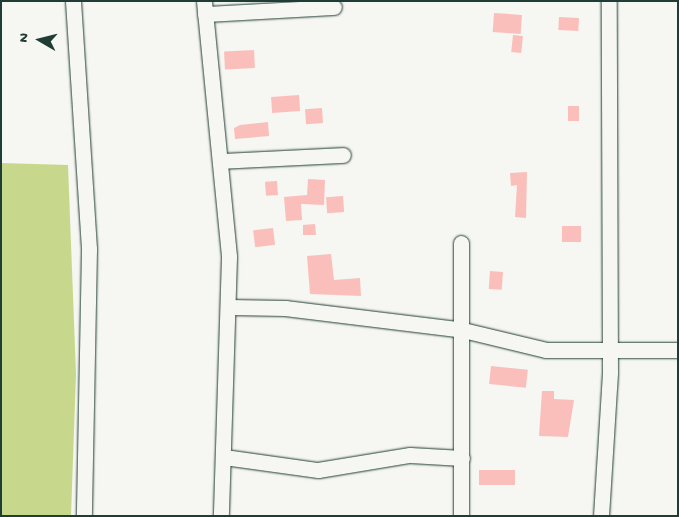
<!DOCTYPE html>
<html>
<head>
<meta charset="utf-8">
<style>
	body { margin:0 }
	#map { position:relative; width:679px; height:517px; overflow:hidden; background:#f6f6f2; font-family:"Gochi Hand",sans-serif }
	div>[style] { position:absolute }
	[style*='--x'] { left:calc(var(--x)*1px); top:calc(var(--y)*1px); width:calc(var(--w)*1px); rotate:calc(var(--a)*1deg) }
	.green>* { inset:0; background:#c7d88d }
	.building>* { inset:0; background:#fbbfbb; transform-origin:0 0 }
	.roads { filter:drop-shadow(0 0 1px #1f3d34) drop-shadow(0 0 1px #1f3d34) }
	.minor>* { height:15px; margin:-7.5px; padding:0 7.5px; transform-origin:7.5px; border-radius:7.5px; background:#f6f6f2 }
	span { translate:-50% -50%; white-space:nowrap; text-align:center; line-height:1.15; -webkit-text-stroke:4px #f6f6f2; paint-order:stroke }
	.frame { position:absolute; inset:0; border:2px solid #1f3d34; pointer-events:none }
	.north { position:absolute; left:15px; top:15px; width:50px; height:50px; -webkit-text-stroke:4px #f6f6f2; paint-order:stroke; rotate:278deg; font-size:14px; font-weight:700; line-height:20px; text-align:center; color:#1f3d34 }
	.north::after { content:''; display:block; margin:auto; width:18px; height:22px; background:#1f3d34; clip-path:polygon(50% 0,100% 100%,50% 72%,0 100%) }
</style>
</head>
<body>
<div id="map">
	<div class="green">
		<div style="clip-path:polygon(1px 163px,68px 165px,76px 374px,71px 516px,1px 516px)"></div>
	</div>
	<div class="building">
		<div style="left:494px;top:13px;width:28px;height:19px;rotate:4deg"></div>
		<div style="left:559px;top:17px;width:20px;height:13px;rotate:3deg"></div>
		<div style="left:513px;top:35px;width:10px;height:17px;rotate:6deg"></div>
		<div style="left:254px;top:50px;width:18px;height:30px;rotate:87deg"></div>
		<div style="left:299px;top:95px;width:16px;height:28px;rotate:86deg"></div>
		<div style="left:568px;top:106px;width:11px;height:15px"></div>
		<div style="left:322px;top:108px;width:15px;height:17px;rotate:86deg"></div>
		<div style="clip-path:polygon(268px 122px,269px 136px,235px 139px,234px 128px,240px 125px)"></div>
		<div style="clip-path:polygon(527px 172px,526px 218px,515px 217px,517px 185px,511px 186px,510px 173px)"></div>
		<div style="clip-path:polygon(308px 179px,325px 180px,324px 205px,301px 204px,302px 220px,286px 221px,284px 197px,307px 195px)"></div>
		<div style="left:277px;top:181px;width:14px;height:12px;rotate:86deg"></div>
		<div style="left:343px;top:196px;width:16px;height:17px;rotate:86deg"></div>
		<div style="clip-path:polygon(315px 224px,316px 235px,303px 235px,303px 225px)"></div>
		<div style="left:562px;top:226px;width:19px;height:16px"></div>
		<div style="left:273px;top:228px;width:17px;height:20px;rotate:83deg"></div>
		<div style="clip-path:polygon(331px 254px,334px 280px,360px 278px,361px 296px,310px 294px,307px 256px)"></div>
		<div style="left:490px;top:271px;width:13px;height:18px;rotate:4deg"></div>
		<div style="left:491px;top:366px;width:37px;height:18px;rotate:6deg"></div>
		<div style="clip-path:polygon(542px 391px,554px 391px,554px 399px,574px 400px,568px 437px,539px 436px)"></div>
		<div style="left:479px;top:470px;width:36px;height:15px"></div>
	</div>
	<div class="roads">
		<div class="minor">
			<div style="--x:73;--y:1;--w:249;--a:86.3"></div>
			<div style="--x:89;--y:249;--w:267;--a:91.1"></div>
			<div style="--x:204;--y:1;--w:257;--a:84.4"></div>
			<div style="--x:229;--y:257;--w:259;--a:91.8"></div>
			<div style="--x:205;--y:14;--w:129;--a:-3.1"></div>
			<div style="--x:220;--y:161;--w:123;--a:-2.8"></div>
			<div style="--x:230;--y:307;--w:55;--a:1"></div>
			<div style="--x:285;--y:308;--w:179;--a:7"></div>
			<div style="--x:463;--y:330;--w:85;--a:13.5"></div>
			<div style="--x:546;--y:350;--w:132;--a:0"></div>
			<div style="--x:224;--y:457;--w:95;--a:7.9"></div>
			<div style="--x:318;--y:470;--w:93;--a:-9.3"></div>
			<div style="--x:410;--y:455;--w:52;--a:3.3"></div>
			<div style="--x:461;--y:516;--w:273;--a:-90"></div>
			<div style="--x:601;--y:516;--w:144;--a:-86.4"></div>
			<div style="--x:610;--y:372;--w:371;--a:-90.2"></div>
		</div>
	</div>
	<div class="frame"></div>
	<div class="north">N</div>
</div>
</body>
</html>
